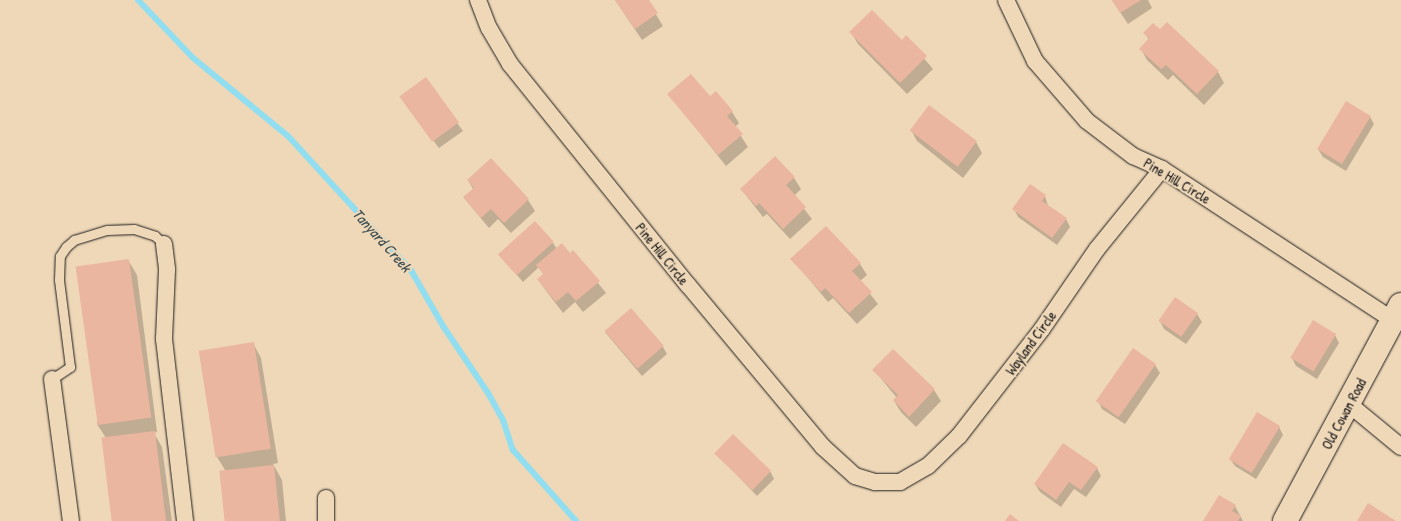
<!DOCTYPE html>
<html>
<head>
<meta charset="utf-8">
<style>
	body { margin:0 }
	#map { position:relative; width:1401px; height:521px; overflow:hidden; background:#efd8b8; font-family:"Patrick Hand",sans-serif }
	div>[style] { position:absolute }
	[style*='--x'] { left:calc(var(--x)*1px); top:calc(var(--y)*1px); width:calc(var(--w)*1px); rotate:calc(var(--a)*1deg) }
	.shadow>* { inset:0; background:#0003 }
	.stream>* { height:6px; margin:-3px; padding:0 3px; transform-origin:3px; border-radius:3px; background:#90deef }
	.building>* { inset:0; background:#ebb69f; transform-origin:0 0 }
	.roads { filter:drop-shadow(0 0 1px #1c1c1c) drop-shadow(0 0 1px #1c1c1c) }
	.lane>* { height:9px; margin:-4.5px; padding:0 4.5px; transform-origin:4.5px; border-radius:4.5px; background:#efd8b8 }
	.street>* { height:16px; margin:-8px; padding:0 8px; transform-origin:8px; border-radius:8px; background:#efd8b8 }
	.secondary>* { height:24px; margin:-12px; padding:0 12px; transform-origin:12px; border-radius:12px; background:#efd8b8 }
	span { translate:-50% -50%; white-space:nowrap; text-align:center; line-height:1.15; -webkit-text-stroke:4px #efd8b8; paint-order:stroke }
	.street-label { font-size:14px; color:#1c1c1c }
	.water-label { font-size:15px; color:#394c51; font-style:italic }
</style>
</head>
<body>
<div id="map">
	<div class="shadow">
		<div style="clip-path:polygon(615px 0,647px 0,663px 26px,642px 40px)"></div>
		<div style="clip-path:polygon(1112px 0,1148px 0,1152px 8px,1128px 24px)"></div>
		<div style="clip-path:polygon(851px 32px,902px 42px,906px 37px,933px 69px,907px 94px,858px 44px)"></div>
		<div style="clip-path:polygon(1145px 33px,1218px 72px,1224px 83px,1204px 105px,1173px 75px,1168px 80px,1147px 60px,1141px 49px,1149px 40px)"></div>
		<div style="clip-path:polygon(425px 79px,463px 131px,439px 148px,406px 105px)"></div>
		<div style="clip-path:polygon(716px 93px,732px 112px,739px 123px,735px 127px,748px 147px,726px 166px,669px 94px,710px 98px)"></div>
		<div style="clip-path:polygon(1370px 117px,1374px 124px,1346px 171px,1323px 157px,1318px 149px)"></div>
		<div style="clip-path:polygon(911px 130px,976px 142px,982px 153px,963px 178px,917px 141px)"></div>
		<div style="clip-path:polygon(775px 158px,794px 178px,801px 189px,794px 196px,812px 219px,790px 239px,767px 214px,763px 217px,741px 189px)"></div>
		<div style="clip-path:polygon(468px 180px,528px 200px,535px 211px,511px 233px,498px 219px,489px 228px,464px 198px,473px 189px)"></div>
		<div style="clip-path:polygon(1031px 185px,1045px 196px,1048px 206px,1066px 219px,1070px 227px,1057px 245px,1018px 217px,1014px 209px)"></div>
		<div style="clip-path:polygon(826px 227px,860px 264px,867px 275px,860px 281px,878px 304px,857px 324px,833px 298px,828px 302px,792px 259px)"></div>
		<div style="clip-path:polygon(553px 243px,557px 249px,570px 254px,573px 252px,606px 293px,583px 312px,575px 302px,563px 313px,538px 280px,544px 275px,539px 267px,523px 282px,500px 255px)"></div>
		<div style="clip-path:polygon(128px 260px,137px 275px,157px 432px,154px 433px,162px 447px,172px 521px,113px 521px,106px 438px,97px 424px)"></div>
		<div style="clip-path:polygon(1197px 314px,1202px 322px,1186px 344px,1164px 329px,1160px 321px)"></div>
		<div style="clip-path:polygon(605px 332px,663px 347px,667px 354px,642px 376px)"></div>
		<div style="clip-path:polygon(1335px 335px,1339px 343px,1317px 379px,1296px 366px,1292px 358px)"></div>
		<div style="clip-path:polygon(253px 343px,261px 358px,278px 463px,273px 464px,282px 480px,286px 521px,225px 521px,225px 470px,217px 457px)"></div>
		<div style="clip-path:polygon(1134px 349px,1155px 365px,1160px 373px,1125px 424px,1102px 409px,1098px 401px)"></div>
		<div style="clip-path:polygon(893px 350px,934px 390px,941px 401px,916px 427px,901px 412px,894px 401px,897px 398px,874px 370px)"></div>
		<div style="clip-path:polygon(1279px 427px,1283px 435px,1256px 479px,1235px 466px,1230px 459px)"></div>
		<div style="clip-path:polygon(716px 453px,770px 471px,774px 479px,757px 496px)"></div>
		<div style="clip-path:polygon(1097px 468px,1101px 476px,1086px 497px,1074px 489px,1061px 507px,1040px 492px,1035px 484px)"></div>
		<div style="clip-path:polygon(1235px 506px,1243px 521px,1204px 521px)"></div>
	</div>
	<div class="stream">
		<div style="--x:138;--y:0;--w:79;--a:46.5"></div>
		<div style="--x:192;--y:57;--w:124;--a:39.5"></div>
		<div style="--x:288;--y:136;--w:184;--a:47.6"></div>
		<div style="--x:412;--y:272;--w:62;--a:60.1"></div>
		<div style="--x:443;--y:326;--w:81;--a:56.1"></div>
		<div style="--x:488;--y:393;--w:31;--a:61"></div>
		<div style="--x:503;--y:420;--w:32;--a:72"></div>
		<div style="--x:513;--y:450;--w:95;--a:48.4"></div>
	</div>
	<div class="building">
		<div style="clip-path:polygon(615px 0,649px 0,658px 13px,635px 29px)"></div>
		<div style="clip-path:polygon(1112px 0,1141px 0,1120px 13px)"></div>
		<div style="clip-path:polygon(872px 10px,902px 40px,906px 35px,927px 56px,900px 83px,849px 32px)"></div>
		<div style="clip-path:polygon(1167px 22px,1219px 71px,1197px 94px,1166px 65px,1161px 69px,1139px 49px,1149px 38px,1143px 33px,1153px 23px,1160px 29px)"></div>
		<div style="clip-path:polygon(691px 74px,710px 96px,716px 91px,733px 111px,727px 116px,743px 134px,718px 155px,667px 94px)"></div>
		<div style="left:426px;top:77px;width:56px;height:33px;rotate:54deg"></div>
		<div style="left:1346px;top:101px;width:29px;height:56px;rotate:31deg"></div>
		<div style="left:929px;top:105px;width:60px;height:32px;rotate:37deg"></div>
		<div style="clip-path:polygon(775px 156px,795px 177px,786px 185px,806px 207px,783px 229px,759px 203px,756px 206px,740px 189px)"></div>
		<div style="clip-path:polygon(491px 158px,529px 199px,504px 223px,491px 209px,481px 218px,463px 197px,474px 188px,467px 180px)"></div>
		<div style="clip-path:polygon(1030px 184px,1046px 195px,1042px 201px,1067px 218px,1052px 238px,1012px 209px)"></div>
		<div style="left:535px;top:221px;width:28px;height:50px;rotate:48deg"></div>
		<div style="clip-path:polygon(826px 226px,861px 263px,852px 271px,872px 292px,849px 313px,825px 288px,821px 292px,790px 259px)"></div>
		<div style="clip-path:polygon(562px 243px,570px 253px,573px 250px,600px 281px,576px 301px,568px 292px,556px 302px,537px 279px,543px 274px,536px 265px)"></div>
		<div style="left:129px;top:259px;width:160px;height:54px;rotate:82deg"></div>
		<div style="left:1175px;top:297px;width:28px;height:29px;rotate:35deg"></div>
		<div style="left:631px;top:308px;width:50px;height:35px;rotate:49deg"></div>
		<div style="left:1313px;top:320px;width:27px;height:44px;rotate:31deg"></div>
		<div style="left:254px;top:342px;width:108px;height:56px;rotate:81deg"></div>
		<div style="left:1133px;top:348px;width:28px;height:65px;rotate:35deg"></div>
		<div style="clip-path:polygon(893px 349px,935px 389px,909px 417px,893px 400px,898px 395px,872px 370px)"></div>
		<div style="left:1257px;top:412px;width:27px;height:55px;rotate:31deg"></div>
		<div style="left:155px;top:431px;width:91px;height:54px;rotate:83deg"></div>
		<div style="left:733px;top:434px;width:53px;height:27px;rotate:44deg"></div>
		<div style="clip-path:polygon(1063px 443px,1098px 467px,1081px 490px,1069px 482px,1056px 500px,1034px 484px)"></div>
		<div style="left:274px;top:465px;width:56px;height:55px;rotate:84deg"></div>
		<div style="clip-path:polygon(1219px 495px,1236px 505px,1232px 511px,1241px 516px,1238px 521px,1203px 521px)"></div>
		<div style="clip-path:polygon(1368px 503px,1396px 521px,1357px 521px)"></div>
		<div style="clip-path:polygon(1010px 514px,1019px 521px,1005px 521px)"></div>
	</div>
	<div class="roads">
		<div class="lane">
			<div style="--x:52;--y:379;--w:22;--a:-34"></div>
			<div style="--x:70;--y:367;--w:88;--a:-97.2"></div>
			<div style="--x:59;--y:280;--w:24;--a:-88"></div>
			<div style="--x:60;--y:256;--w:11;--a:-56"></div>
			<div style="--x:66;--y:247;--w:11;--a:-41"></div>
			<div style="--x:74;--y:240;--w:34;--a:-17"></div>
			<div style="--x:107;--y:230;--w:27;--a:-2"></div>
			<div style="--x:134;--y:229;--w:22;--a:18"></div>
			<div style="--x:155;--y:236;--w:12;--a:42"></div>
		</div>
		<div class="street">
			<div style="--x:478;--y:0;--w:30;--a:69"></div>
			<div style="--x:489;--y:28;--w:42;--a:59.7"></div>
			<div style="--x:510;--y:64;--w:284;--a:51.2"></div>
			<div style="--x:688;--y:285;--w:211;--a:50.2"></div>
			<div style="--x:823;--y:447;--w:43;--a:42.2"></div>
			<div style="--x:855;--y:476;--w:21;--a:17"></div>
			<div style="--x:875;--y:482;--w:25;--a:0"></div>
			<div style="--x:900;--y:482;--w:32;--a:-30"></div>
			<div style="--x:928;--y:466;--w:43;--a:-44.1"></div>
			<div style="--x:959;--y:436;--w:135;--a:-52.2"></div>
			<div style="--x:1042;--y:329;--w:97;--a:-55.5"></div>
			<div style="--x:1097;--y:249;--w:103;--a:-50.9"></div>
			<div style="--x:1006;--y:0;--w:68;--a:64.6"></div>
			<div style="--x:1035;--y:61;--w:79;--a:49.1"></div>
			<div style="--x:1087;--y:121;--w:58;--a:37.3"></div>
			<div style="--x:1133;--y:156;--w:32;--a:24"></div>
			<div style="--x:1162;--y:169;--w:276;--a:33.2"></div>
			<div style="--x:164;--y:244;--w:26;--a:83"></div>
			<div style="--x:167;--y:270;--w:69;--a:92.5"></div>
			<div style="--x:164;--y:339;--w:183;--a:83.4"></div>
			<div style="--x:52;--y:379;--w:143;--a:82.4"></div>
			<div style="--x:1350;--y:405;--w:66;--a:39.5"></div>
			<div style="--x:326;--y:498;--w:23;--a:90"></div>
		</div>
		<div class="secondary">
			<div style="--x:1285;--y:521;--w:245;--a:-61.8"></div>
		</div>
	</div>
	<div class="street-label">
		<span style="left:1177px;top:181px;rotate:31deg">Pine Hill Circle</span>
		<span style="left:662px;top:254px;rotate:51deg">Pine Hill Circle</span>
		<span style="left:1031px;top:343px;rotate:-54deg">Wayland Circle</span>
		<span style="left:1344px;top:414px;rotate:-62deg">Old Cowan Road</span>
	</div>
	<div class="water-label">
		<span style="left:382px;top:240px;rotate:48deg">Tanyard Creek</span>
	</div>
</div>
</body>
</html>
